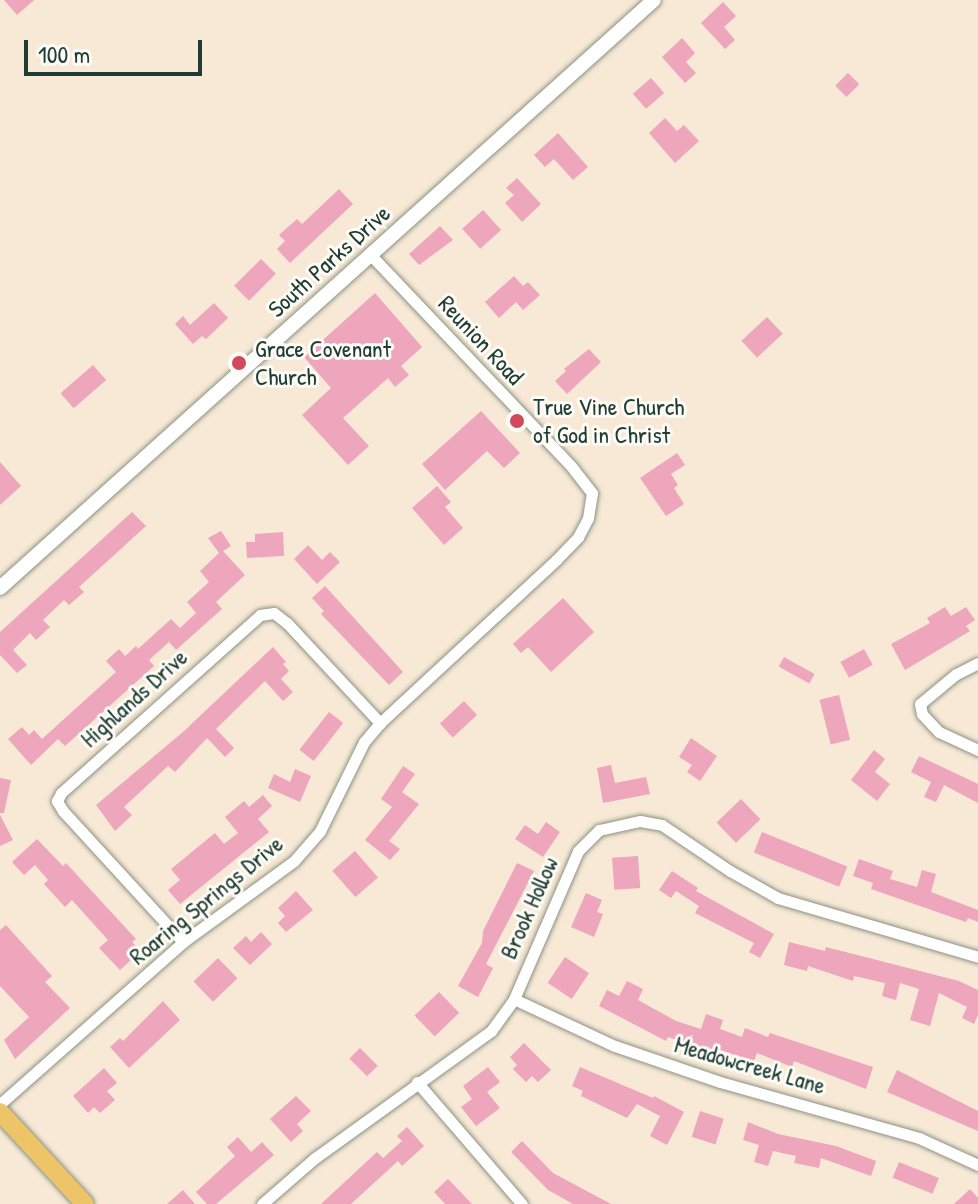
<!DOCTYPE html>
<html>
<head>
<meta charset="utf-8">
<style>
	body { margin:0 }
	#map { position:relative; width:978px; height:1204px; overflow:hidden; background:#f7e9d5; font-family:"Patrick Hand",sans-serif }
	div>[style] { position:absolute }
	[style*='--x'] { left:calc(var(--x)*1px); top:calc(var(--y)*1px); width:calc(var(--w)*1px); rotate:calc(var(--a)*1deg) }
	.building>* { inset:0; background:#eea6bd; transform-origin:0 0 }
	.roads { filter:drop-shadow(0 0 2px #8b9384) drop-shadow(0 0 2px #8b9384) }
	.minor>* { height:11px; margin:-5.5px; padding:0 5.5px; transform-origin:5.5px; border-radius:5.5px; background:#fff }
	.tertiary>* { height:14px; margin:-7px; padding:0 7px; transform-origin:7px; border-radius:7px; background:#fff }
	.primary>* { height:18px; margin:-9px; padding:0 9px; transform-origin:9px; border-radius:9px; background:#eec469 }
	.dots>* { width:22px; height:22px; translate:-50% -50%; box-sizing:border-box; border:4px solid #fdfcf7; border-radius:50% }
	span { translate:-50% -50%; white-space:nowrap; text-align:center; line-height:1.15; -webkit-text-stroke:6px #fdfcf7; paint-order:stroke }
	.street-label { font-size:24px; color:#1f3d34 }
	.poi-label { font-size:24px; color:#1f3d34 }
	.left { translate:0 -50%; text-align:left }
	.scale { position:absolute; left:24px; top:40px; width:178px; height:36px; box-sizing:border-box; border:4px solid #1f3d34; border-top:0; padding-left:10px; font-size:24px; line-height:28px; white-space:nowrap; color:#1f3d34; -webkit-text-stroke:6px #fdfcf7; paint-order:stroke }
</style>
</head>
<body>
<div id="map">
	<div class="building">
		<div style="clip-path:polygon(4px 0,34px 0,17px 15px)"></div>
		<div style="clip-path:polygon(723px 2px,736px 16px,724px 27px,735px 40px,725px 49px,701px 23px)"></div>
		<div style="clip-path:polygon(682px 38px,695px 53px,686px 62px,696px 73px,685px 83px,662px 57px)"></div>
		<div style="left:848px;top:73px;width:16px;height:18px;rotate:45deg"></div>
		<div style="left:651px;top:78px;width:20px;height:24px;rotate:49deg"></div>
		<div style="clip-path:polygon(665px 118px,677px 131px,684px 125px,699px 141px,675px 163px,649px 133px)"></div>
		<div style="clip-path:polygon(558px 133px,588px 167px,573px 180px,554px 159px,545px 167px,534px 155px)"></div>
		<div style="clip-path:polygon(517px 178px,541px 204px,522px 222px,505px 203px,514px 195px,506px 188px)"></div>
		<div style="clip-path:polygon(339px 189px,353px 204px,290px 263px,277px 249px,285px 241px,279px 235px,297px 219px,302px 224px)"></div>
		<div style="left:483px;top:210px;width:27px;height:28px;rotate:48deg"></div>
		<div style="clip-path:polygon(440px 226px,453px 240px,419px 265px,409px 254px)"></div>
		<div style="left:261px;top:259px;width:21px;height:38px;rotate:45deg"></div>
		<div style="clip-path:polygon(514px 276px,523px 286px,528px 282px,540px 295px,523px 310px,516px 302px,499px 318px,485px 302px)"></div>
		<div style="clip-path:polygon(375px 293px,422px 347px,401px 366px,409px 375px,395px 387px,388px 378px,343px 418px,369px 446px,348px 465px,302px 415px,331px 388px,304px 357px)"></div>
		<div style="clip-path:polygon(214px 303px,228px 318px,206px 339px,202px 336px,193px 344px,175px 324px,183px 316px,190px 325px)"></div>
		<div style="left:767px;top:317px;width:23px;height:35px;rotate:47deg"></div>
		<div style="clip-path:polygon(589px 349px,601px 362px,567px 394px,555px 381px,566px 371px,564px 369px)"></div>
		<div style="left:93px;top:365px;width:20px;height:43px;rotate:49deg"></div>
		<div style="clip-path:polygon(481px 411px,520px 453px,504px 468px,487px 451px,445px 490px,422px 464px)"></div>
		<div style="clip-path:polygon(677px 453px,685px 465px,671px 474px,678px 485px,674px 488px,684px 504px,666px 516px,640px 478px)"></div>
		<div style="clip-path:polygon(0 462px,21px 486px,0 505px)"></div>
		<div style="clip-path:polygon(437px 486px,451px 502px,445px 507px,463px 528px,444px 545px,412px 508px)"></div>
		<div style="clip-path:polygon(132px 512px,146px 526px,79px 587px,84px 592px,69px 605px,64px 600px,43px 620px,50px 627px,36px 640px,30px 633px,13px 650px,27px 665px,17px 673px,0 655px,0 632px)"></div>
		<div style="clip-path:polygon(221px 531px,231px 546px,223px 551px,245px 575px,216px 602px,222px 609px,176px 650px,169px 642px,149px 660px,154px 666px,65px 746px,58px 739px,31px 765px,8px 739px,22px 727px,29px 735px,34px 730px,42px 739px,116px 672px,106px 661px,119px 649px,125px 656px,136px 646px,138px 649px,171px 619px,180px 628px,196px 613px,187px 602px,209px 582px,200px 571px,219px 553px,208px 538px)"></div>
		<div style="clip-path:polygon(283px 532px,284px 556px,247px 558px,246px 542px,255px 542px,255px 534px)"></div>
		<div style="clip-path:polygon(308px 545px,322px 560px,330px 552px,340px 562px,317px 584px,294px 559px)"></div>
		<div style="clip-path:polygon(325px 586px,403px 672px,389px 685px,321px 614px,324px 611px,312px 598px)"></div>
		<div style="clip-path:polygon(563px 598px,594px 632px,551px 672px,528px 647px,521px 653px,513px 644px)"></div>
		<div style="clip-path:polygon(945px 607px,951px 616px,966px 607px,975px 620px,966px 626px,970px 631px,905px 670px,891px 644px,930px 623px,927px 618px)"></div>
		<div style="clip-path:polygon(273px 647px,286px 662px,283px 664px,289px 671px,281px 679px,293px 692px,283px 701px,265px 681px,216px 729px,234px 748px,225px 757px,207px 738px,175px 772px,168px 766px,124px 807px,132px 815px,115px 831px,96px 805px,183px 732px)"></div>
		<div style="left:864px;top:649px;width:18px;height:27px;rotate:61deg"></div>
		<div style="left:784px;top:657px;width:35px;height:11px;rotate:29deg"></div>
		<div style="left:839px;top:695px;width:46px;height:20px;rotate:76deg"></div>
		<div style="left:464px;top:701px;width:19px;height:33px;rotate:47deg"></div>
		<div style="left:329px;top:712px;width:18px;height:48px;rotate:38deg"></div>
		<div style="clip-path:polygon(691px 738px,717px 756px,700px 781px,687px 772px,692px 765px,679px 757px)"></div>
		<div style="clip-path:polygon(874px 750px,885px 759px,875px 772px,890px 784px,877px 801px,851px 780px)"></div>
		<div style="clip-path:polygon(919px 756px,978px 784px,978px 803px,944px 785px,936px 802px,924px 797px,931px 782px,911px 772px)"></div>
		<div style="clip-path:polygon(611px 765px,615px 783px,646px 777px,650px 794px,603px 803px,597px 768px)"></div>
		<div style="clip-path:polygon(403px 766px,415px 774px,402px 792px,419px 804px,389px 841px,400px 849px,390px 860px,365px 840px,392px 807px,381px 799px)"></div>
		<div style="clip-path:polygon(295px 769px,311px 776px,300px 802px,268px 788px,274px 774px,290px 782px)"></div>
		<div style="clip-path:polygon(0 778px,11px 780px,4px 813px,0 813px)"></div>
		<div style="clip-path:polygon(263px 795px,272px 806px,258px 819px,269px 832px,180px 904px,168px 890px,180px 880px,171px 869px,215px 833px,224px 844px,238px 833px,225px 817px,244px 801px,249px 807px)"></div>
		<div style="left:741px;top:799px;width:28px;height:34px;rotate:46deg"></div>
		<div style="clip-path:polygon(0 815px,13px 840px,0 846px)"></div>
		<div style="clip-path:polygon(546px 822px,560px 832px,543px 857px,515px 839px,525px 825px,538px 834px)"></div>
		<div style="left:762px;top:832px;width:92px;height:22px;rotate:22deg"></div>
		<div style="clip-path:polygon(37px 839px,63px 866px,66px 863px,136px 939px,132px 942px,141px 951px,120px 970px,99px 948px,108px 940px,72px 900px,65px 907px,44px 884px,48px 880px,35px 865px,24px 875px,12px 862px)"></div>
		<div style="left:355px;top:851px;width:35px;height:30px;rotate:49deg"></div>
		<div style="left:638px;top:856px;width:32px;height:26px;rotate:86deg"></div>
		<div style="clip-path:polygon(859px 859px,893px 871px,890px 879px,917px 887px,922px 870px,936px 874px,931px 892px,978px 910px,978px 922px,968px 918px,966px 922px,871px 889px,873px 883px,853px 876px)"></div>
		<div style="clip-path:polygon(517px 863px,534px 871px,486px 964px,493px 968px,478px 997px,458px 986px,482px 943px,483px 931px)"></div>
		<div style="clip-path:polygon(672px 871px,698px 888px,696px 891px,774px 934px,760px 958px,749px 952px,754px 943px,695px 913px,699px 906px,676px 891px,671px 898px,659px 890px)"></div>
		<div style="clip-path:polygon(296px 891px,313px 910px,286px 932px,278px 923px,285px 916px,278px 908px)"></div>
		<div style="clip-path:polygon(586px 893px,602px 900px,597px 912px,603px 914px,594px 937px,571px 927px)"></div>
		<div style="clip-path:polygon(6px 925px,52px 976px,45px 982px,70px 1008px,15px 1059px,4px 1040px,29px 1017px,0 986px,0 930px)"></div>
		<div style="clip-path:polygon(261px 932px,272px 944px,250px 965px,233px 948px,246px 936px,251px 942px)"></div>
		<div style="clip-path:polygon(789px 942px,825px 951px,826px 947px,959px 981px,978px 990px,978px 1015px,974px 1024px,962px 1018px,967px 1007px,939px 993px,930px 1026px,910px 1020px,919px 989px,900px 983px,896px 1000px,882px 996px,885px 983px,854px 976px,853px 981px,808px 966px,807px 971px,784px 965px)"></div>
		<div style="left:565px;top:957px;width:29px;height:31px;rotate:34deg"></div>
		<div style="left:218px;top:958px;width:28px;height:34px;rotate:46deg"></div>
		<div style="clip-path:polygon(627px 981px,643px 989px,638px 1000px,676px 1021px,701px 1029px,706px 1014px,723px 1020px,720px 1029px,742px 1037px,745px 1028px,768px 1037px,770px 1033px,873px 1067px,866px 1089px,794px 1061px,792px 1067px,757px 1053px,754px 1061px,714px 1048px,712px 1052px,668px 1037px,666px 1041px,599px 1006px,607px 990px,619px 996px)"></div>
		<div style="left:439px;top:992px;width:29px;height:34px;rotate:46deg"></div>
		<div style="clip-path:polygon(163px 1001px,180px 1020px,129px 1068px,110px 1047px,120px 1038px,123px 1041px)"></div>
		<div style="clip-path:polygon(524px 1043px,551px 1070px,538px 1082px,532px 1076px,526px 1082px,513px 1069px,517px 1065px,510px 1057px)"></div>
		<div style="left:360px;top:1048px;width:25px;height:15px;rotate:45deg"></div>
		<div style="clip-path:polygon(488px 1067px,500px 1082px,487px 1092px,500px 1108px,476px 1126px,461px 1107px,472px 1099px,463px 1086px)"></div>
		<div style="clip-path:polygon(580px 1067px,653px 1098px,654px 1096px,684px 1112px,667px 1145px,650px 1136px,660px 1116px,637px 1104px,627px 1118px,581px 1096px,583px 1091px,572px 1086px)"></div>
		<div style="clip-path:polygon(104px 1068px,117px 1083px,107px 1091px,115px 1100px,100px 1113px,94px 1107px,88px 1113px,73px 1096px)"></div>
		<div style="clip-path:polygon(897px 1070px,978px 1111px,978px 1131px,887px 1092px)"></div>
		<div style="clip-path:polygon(296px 1096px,311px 1111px,297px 1124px,303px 1131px,291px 1142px,270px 1119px)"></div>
		<div style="left:700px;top:1111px;width:25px;height:27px;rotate:18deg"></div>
		<div style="clip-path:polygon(748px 1122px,778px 1134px,836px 1146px,876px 1161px,871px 1176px,821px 1158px,819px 1168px,794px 1163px,796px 1156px,773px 1151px,768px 1166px,754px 1162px,759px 1145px,743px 1140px)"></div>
		<div style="clip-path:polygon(407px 1127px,424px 1146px,402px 1166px,398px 1161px,351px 1204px,321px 1204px,377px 1152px,383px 1158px,402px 1141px,397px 1136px)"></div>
		<div style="clip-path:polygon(238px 1137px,251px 1152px,262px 1142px,274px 1155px,216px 1204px,207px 1204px,196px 1192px,235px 1156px,227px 1147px)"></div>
		<div style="clip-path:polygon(522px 1141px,553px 1173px,611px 1204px,573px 1204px,548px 1190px,511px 1152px)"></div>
		<div style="left:899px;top:1162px;width:43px;height:17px;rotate:22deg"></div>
		<div style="clip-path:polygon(448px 1179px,472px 1204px,445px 1204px,434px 1192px)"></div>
		<div style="clip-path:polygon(970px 1189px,978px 1198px,978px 1204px,954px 1204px)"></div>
		<div style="clip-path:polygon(183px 1190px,195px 1204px,167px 1204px)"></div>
	</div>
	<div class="roads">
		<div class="minor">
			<div style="--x:978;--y:663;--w:25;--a:153"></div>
			<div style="--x:956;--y:674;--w:47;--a:140.2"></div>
			<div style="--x:920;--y:704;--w:10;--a:79"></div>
			<div style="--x:922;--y:714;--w:25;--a:47"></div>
			<div style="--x:939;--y:732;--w:43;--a:24.8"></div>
			<div style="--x:183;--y:942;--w:178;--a:-132.5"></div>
			<div style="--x:63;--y:811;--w:12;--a:-121"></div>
			<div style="--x:57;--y:801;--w:9;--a:-63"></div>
			<div style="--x:61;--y:793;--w:267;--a:-41.8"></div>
			<div style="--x:260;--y:615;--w:14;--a:-8"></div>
			<div style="--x:274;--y:613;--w:16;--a:38"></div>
			<div style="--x:287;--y:623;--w:137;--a:47.1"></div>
			<div style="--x:514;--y:999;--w:111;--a:25"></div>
			<div style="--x:615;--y:1046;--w:111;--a:18.9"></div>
			<div style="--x:720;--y:1082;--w:207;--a:15.7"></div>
			<div style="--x:919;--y:1138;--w:65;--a:24.6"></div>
			<div style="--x:417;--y:1082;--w:161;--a:49.3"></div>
			<div style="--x:0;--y:1104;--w:244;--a:-41.5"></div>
			<div style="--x:183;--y:942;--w:137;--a:-36.1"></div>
			<div style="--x:294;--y:861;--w:40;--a:-49"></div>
			<div style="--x:320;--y:831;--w:99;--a:-63.7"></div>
			<div style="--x:364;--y:742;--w:25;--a:-50"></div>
			<div style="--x:380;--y:723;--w:240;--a:-42.8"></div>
			<div style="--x:556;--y:560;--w:32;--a:-46"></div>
			<div style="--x:578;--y:537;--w:21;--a:-62"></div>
			<div style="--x:588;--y:518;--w:25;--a:-81"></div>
			<div style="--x:592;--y:493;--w:34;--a:-128"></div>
			<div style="--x:571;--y:466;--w:292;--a:-133.5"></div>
			<div style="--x:262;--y:1204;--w:70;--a:-41"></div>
			<div style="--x:315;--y:1158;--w:217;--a:-35.8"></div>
			<div style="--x:491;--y:1031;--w:39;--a:-54"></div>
			<div style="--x:514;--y:999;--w:161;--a:-66.6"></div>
			<div style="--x:578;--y:851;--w:30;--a:-45"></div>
			<div style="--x:599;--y:830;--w:42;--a:-12.4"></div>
			<div style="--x:640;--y:821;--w:22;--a:10"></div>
			<div style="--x:662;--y:825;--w:82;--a:34.1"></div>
			<div style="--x:730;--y:871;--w:55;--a:29.4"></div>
			<div style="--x:778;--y:898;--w:209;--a:16.4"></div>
		</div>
		<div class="tertiary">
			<div style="--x:0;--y:588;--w:879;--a:-41.96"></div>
		</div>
		<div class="primary">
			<div style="--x:0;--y:1112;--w:125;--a:47.3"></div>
		</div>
	</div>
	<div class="dots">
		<div style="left:239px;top:363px;background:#d1495b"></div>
		<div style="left:517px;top:421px;background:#d1495b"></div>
	</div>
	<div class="street-label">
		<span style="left:329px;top:261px;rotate:-42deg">South Parks Drive</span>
		<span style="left:481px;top:340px;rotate:47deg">Reunion Road</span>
		<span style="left:134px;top:698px;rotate:-42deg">Highlands Drive</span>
		<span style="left:206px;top:900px;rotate:-39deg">Roaring Springs Drive</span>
		<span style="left:529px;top:908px;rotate:-66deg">Brook Hollow</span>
		<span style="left:750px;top:1065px;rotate:16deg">Meadowcreek Lane</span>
	</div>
	<div class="poi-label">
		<span class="left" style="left:255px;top:363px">Grace Covenant<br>Church</span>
		<span class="left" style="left:533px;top:421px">True Vine Church<br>of God in Christ</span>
	</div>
	<div class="scale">100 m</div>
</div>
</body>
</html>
